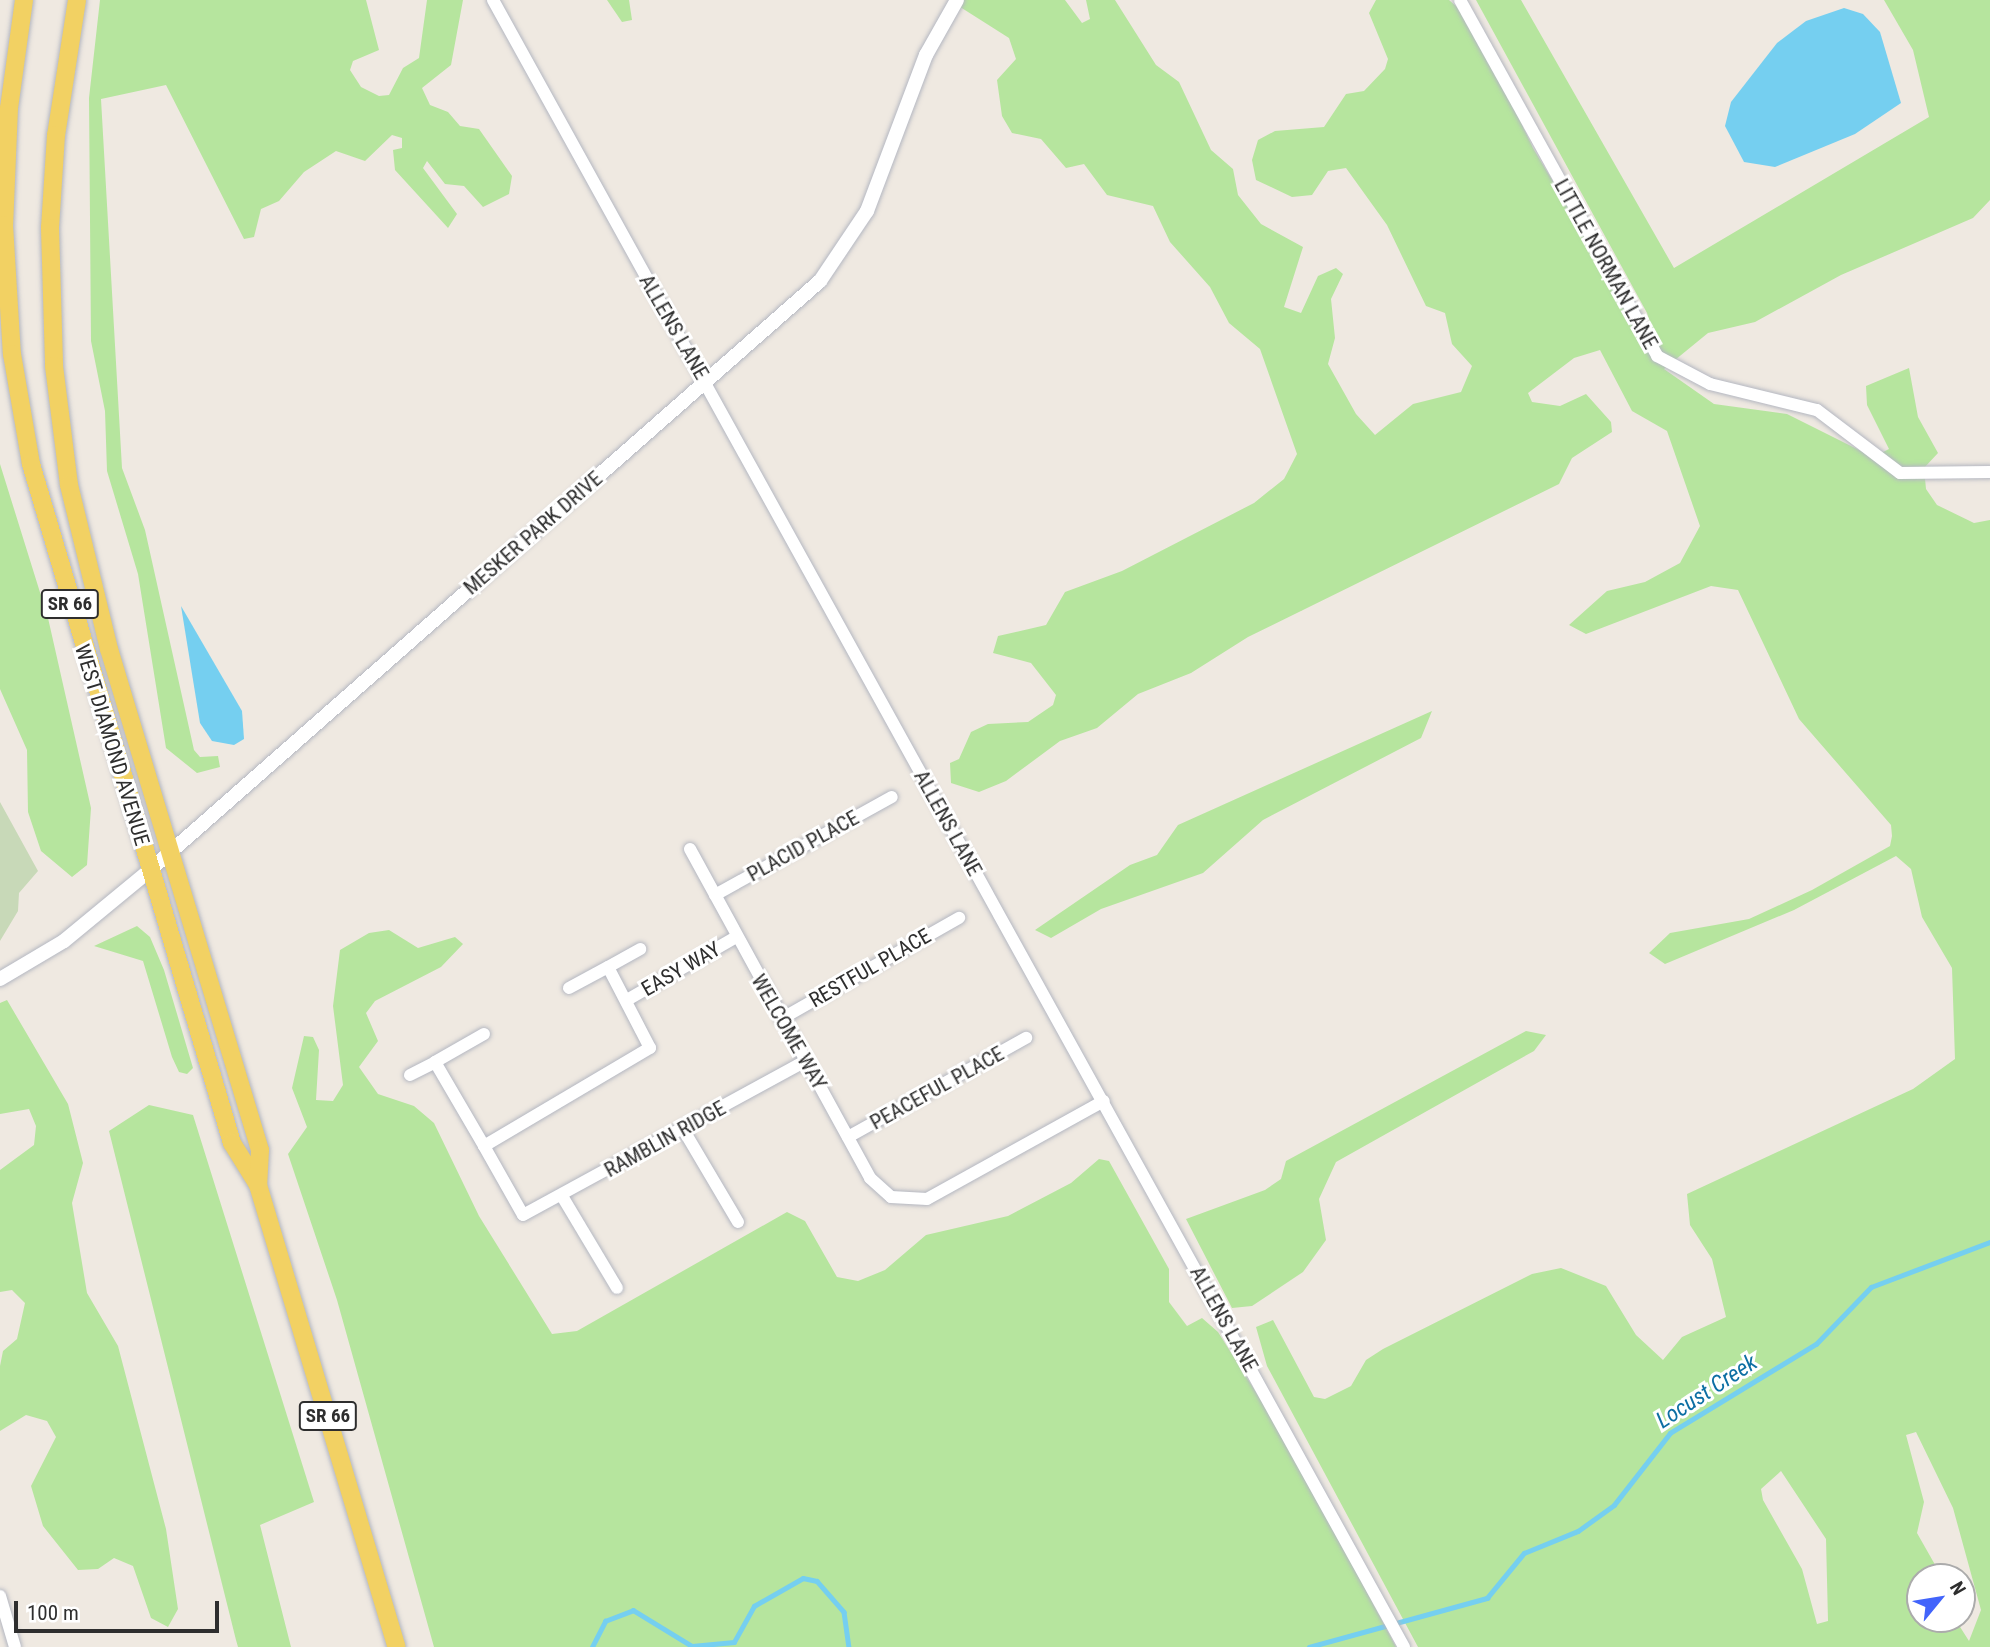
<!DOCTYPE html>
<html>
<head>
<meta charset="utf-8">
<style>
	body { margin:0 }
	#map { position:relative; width:1990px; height:1647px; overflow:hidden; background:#efe9e1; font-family:"Roboto Condensed",sans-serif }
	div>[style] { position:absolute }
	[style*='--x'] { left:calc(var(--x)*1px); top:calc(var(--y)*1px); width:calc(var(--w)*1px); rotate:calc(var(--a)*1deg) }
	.green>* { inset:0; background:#b6e59e }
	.cemetery>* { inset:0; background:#c8d9b8 }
	.water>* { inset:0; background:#75cff0 }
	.stream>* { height:4.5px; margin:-2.25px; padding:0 2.25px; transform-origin:2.25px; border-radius:2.25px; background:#75cff0 }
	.roads { filter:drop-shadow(0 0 2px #b4b7c1) drop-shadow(0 0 2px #b4b7c1) }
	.minor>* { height:12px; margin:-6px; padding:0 6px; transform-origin:6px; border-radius:6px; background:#fff }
	.tertiary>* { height:14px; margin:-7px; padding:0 7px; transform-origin:7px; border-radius:7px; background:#fff }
	.primary>* { height:18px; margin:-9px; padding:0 9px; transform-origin:9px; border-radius:9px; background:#f2d163 }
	span { translate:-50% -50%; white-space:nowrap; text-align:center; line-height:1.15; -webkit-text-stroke:6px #fff; paint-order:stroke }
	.shield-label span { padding:2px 5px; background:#fff; border:2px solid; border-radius:5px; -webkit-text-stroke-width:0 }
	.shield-label { font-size:19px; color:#2e2e2e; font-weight:700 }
	.street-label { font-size:21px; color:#2e2e2e }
	.water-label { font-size:23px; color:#0d6fa3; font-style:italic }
	.north { position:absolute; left:1906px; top:1563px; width:70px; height:70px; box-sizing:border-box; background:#fff; border:2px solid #ababab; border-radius:50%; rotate:60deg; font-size:19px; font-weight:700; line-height:28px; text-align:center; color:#2e2e2e }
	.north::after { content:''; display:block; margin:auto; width:24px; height:32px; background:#4264fb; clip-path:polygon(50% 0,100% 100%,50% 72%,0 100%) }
	.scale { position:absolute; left:14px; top:1601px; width:205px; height:32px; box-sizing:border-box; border:4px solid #2e2e2e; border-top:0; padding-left:9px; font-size:21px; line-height:24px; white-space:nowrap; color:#2e2e2e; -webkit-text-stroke:5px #fff; paint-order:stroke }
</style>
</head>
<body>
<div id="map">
	<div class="green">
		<div style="clip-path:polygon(100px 0,366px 0,379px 50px,353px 61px,350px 70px,361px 87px,379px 96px,389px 95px,403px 68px,419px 58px,427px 0,463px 0,451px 65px,422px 88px,430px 105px,448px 112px,460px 126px,479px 129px,512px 176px,509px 194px,483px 207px,464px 186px,445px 184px,427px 161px,423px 168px,457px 214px,448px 228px,395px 170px,393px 150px,402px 148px,402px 138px,392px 135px,365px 161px,336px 151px,304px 172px,279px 201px,261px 209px,254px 237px,244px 239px,166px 85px,101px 99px,122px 468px,145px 530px,194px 750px,200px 757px,218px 756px,220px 767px,197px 773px,166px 748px,138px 574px,107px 471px,105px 411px,91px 341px,89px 98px)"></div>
		<div style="clip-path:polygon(607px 0,629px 0,632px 20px,622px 22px)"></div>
		<div style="clip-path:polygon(evenodd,961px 0,1065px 0,1082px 23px,1090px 19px,1086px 0,1115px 0,1156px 65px,1179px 82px,1211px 150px,1233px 169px,1238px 195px,1261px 224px,1303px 247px,1284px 307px,1301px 313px,1318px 276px,1336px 268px,1343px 274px,1331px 299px,1335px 338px,1328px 364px,1356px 414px,1375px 435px,1413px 404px,1461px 392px,1472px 366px,1452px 344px,1445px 313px,1426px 306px,1387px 225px,1346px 168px,1328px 171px,1312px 195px,1292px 197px,1256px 180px,1252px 160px,1258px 140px,1275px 131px,1324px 127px,1346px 94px,1364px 91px,1385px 69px,1388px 59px,1369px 13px,1376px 0,1449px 0,1472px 20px,1533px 148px,1647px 340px,1653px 332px,1647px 313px,1476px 0,1521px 0,1674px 268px,1929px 117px,1913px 50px,1884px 0,1990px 0,1990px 200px,1973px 218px,1841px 275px,1755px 322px,1708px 333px,1664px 369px,1714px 404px,1787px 414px,1873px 457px,1889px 449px,1867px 405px,1866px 386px,1909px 368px,1918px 417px,1938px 453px,1924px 468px,1926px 489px,1937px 505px,1974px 523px,1990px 520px,1990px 1647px,1418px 1647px,1267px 1366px,1256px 1327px,1273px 1320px,1314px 1397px,1325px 1399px,1351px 1386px,1366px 1360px,1383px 1349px,1532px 1274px,1561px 1268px,1606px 1286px,1636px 1335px,1663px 1360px,1682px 1337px,1726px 1317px,1712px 1259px,1690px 1225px,1687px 1194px,1913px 1089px,1955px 1059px,1952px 968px,1922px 917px,1911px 869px,1896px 856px,1794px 910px,1665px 964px,1649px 953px,1670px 933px,1749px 919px,1812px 890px,1890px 846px,1892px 836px,1891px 825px,1799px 719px,1738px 590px,1711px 586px,1586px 634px,1569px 625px,1607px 591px,1645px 582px,1680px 563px,1700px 526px,1667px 431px,1632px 411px,1600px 350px,1574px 358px,1528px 393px,1532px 402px,1560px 406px,1586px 394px,1611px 422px,1612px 432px,1572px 458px,1559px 484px,1248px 637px,1191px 673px,1138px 694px,1097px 728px,1060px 741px,1006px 781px,979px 792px,951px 783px,950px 763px,959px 759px,971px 732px,988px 724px,1028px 722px,1053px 705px,1056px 695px,1031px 663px,993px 653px,998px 636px,1046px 625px,1065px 592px,1122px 571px,1254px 503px,1284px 479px,1297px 454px,1260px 349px,1229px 323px,1210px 287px,1170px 242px,1153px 206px,1107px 195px,1084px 164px,1066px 168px,1041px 139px,1012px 133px,1002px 116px,997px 80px,1016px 59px,1009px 38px,957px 5px,961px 0,1916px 1432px,1953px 1508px,1981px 1610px,1969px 1641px,1955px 1619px,1920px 1619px,1920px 1577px,1942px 1577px,1917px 1533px,1924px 1502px,1906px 1435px,1916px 1432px,961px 0,1781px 1471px,1826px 1539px,1828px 1621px,1817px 1624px,1802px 1569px,1763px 1500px,1761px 1489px,1781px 1471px)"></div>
		<div style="clip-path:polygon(0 464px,48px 618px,91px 808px,87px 865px,72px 877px,41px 851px,28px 812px,27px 750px,0 689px)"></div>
		<div style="clip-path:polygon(1432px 711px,1421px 738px,1263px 820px,1203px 873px,1101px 909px,1051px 938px,1035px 930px,1130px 865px,1157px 855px,1178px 825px)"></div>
		<div style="clip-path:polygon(137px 926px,150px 937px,164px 970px,193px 1068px,187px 1074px,179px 1072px,172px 1057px,143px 961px,94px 946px)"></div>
		<div style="clip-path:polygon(389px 930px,418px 948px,455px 937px,463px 944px,441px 967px,375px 1001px,366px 1013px,378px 1041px,359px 1067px,378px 1094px,414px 1106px,434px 1123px,479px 1216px,552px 1334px,577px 1331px,787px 1212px,805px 1221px,837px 1277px,858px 1281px,885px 1270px,926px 1235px,1008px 1216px,1071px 1183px,1099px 1159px,1109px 1161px,1169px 1269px,1169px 1302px,1187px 1326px,1202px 1318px,1218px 1332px,1288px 1443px,1396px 1647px,434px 1647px,337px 1300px,288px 1154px,307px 1127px,292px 1088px,304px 1036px,313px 1037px,319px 1050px,316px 1100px,333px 1101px,343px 1085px,333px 1006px,340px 950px,369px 933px)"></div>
		<div style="clip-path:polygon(7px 1000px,68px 1104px,83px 1163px,72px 1203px,87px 1293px,118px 1346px,166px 1529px,178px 1609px,168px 1627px,151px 1618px,133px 1566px,114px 1558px,98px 1569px,78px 1570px,43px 1526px,31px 1486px,56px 1437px,47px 1421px,26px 1415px,0 1431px,0 1366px,3px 1351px,17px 1339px,25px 1303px,12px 1290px,0 1292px,0 1170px,34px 1145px,36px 1126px,29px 1109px,0 1114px,0 1003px)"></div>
		<div style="clip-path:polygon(1526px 1031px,1546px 1035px,1534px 1051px,1336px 1162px,1319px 1199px,1326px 1240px,1303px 1272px,1252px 1306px,1232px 1308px,1186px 1219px,1265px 1190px,1281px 1179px,1286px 1161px)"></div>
		<div style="clip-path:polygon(149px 1105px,193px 1115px,314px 1502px,260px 1525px,291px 1647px,238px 1647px,236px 1640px,109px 1131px)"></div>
	</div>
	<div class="cemetery">
		<div style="clip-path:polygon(0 802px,38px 871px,19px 893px,18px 911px,0 941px)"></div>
	</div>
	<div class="water">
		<div style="clip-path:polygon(1844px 8px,1863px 14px,1880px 32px,1901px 103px,1855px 134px,1775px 167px,1744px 162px,1725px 126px,1731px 102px,1777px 43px,1806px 21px)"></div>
		<div style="clip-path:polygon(181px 606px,242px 711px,244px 739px,234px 745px,212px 741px,200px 723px)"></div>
	</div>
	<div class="stream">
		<div style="--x:592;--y:1647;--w:29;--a:-63"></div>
		<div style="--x:605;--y:1621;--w:30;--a:-21"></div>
		<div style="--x:633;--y:1610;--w:69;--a:31.4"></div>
		<div style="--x:692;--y:1646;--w:42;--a:-5.4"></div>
		<div style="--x:734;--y:1642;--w:41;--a:-60.9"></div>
		<div style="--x:754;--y:1606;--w:56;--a:-29.7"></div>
		<div style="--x:803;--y:1578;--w:14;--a:12"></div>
		<div style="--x:817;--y:1581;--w:41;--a:48.9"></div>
		<div style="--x:844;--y:1612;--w:35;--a:82"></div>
		<div style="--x:1309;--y:1647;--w:185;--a:-15.4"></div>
		<div style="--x:1487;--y:1598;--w:58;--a:-50.6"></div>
		<div style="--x:1524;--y:1553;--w:58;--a:-22.2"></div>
		<div style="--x:1578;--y:1531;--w:44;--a:-35.8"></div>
		<div style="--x:1614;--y:1505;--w:91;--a:-52.1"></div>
		<div style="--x:1670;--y:1433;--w:171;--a:-31.4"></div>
		<div style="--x:1816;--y:1344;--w:79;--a:-46"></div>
		<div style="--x:1871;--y:1287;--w:127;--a:-20.7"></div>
	</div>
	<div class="roads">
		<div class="minor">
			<div style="--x:493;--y:0;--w:1882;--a:61.05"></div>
			<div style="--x:1460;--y:0;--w:407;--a:61"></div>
			<div style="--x:1657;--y:356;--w:60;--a:27.8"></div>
			<div style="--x:1710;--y:384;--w:110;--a:13.7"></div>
			<div style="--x:1817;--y:410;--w:104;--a:37.2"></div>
			<div style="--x:1900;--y:473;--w:90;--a:-0.6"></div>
			<div style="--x:690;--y:849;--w:375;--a:61.3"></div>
			<div style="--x:870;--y:1178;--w:28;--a:42"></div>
			<div style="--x:891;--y:1197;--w:36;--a:3"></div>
			<div style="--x:927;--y:1199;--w:202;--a:-29"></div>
			<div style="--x:715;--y:895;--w:202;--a:-29"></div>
			<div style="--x:569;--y:988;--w:44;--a:-28.3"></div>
			<div style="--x:627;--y:1000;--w:126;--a:-30"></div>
			<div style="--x:781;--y:1019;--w:205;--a:-29.6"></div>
			<div style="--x:484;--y:1034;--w:56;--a:150.3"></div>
			<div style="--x:435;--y:1062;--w:97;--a:59.7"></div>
			<div style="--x:484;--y:1146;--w:193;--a:-30.6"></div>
			<div style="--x:650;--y:1048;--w:91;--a:-117.4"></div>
			<div style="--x:608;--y:967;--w:37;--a:-29"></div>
			<div style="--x:410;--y:1075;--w:28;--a:-27"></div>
			<div style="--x:683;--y:1129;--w:108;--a:59.4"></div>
			<div style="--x:848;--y:1137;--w:204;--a:-29.1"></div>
			<div style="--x:484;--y:1146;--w:79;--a:60.5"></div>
			<div style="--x:523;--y:1215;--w:322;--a:-28.6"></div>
			<div style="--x:562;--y:1196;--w:107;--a:59.1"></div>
			<div style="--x:0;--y:1596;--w:53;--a:73.6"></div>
		</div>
		<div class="tertiary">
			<div style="--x:0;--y:979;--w:74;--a:-30.7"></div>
			<div style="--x:64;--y:941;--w:112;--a:-39.5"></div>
			<div style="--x:150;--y:870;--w:892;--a:-41.32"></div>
			<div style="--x:820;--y:281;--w:84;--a:-56.1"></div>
			<div style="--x:867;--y:211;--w:167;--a:-69.3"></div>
			<div style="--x:926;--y:55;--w:63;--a:-60.6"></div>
		</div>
		<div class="primary">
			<div style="--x:24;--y:0;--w:109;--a:97.9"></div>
			<div style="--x:9;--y:108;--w:117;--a:92.4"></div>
			<div style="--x:4;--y:225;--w:129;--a:86.5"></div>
			<div style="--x:12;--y:354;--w:112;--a:80.2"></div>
			<div style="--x:31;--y:464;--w:708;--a:73.51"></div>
			<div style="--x:232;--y:1143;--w:49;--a:58.2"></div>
			<div style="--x:258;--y:1185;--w:482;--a:73.3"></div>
			<div style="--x:77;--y:0;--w:137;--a:98.8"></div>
			<div style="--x:56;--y:135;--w:93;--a:93.7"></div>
			<div style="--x:50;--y:228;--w:138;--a:88.3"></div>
			<div style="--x:54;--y:366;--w:120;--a:82.8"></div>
			<div style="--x:69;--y:485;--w:169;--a:76.3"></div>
			<div style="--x:109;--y:649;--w:523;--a:73.23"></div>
			<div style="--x:260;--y:1150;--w:35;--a:93"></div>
		</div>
	</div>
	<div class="shield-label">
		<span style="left:70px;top:604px">SR 66</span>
		<span style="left:328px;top:1416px">SR 66</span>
	</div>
	<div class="street-label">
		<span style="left:1606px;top:264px;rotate:61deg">LITTLE NORMAN LANE</span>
		<span style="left:674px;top:327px;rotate:60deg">ALLENS LANE</span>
		<span style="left:533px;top:533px;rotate:-41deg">MESKER PARK DRIVE</span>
		<span style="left:112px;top:745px;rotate:73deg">WEST DIAMOND AVENUE</span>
		<span style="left:948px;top:823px;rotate:61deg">ALLENS LANE</span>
		<span style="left:803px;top:846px;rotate:-29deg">PLACID PLACE</span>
		<span style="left:870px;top:968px;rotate:-30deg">RESTFUL PLACE</span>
		<span style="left:681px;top:969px;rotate:-30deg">EASY WAY</span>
		<span style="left:789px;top:1032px;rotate:60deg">WELCOME WAY</span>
		<span style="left:937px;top:1088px;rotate:-29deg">PEACEFUL PLACE</span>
		<span style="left:665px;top:1139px;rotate:-29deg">RAMBLIN RIDGE</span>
		<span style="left:1224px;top:1319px;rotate:61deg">ALLENS LANE</span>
	</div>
	<div class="water-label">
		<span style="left:1707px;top:1392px;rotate:-33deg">Locust Creek</span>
	</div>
	<div class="north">N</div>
	<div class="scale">100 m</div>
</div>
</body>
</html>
